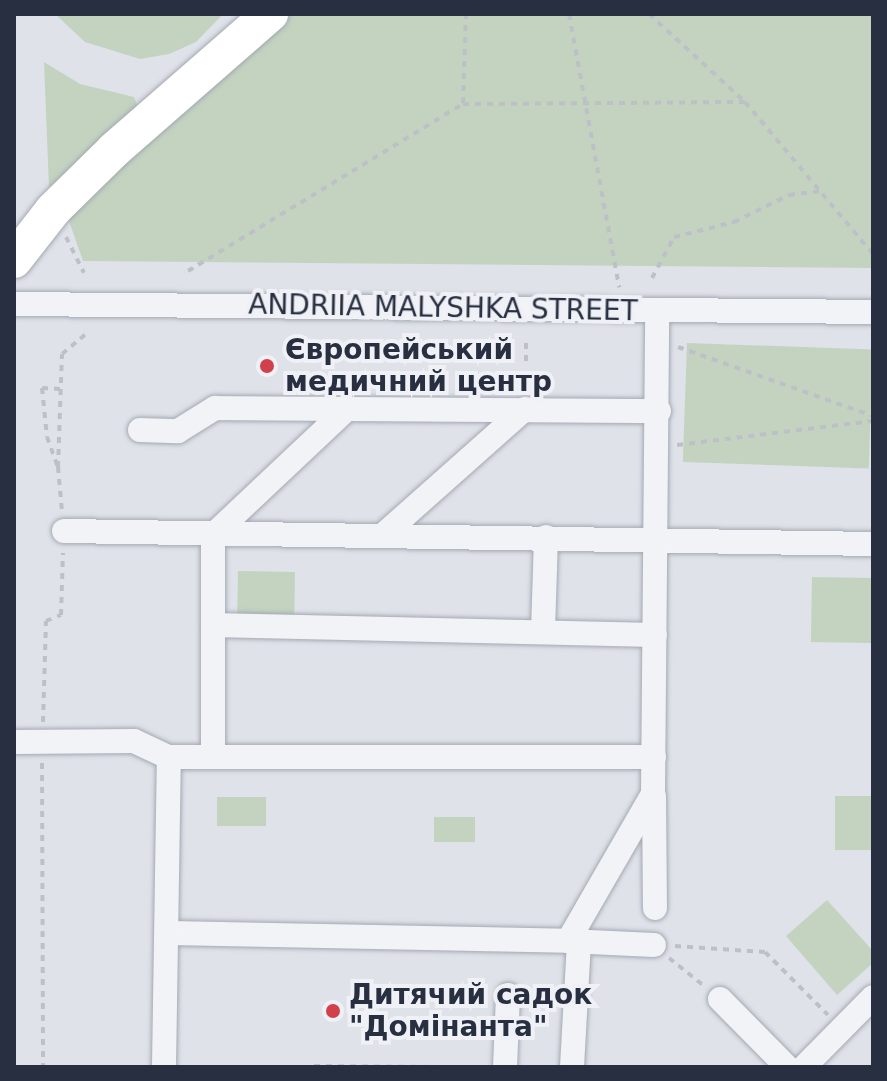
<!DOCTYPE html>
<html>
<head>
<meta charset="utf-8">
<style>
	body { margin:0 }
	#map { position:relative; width:887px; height:1081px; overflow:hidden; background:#dfe2e9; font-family:"DejaVu Sans",sans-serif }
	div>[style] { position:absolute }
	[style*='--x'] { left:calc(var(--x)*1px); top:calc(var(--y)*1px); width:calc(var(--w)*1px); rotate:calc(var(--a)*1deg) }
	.green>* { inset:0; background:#c3d3c0; transform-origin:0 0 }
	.path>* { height:4px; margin-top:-2px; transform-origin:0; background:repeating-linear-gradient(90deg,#bdc0c7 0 6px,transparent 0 12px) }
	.roads { filter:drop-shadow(0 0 2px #a4a9b3) drop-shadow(0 0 2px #a4a9b3) }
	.minor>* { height:24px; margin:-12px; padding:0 12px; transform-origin:12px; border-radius:12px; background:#f2f3f7 }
	.highway>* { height:36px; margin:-18px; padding:0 18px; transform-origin:18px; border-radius:18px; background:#fff }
	.dots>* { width:22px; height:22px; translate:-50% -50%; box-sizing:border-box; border:4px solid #eff1f6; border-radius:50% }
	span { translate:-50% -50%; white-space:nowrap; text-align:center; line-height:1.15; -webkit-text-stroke:8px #eff1f6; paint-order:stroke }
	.street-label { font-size:28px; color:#272f40 }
	.poi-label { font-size:28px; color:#272f40; font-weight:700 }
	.left { translate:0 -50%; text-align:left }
	.frame { position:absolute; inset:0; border:16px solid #272f40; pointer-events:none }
</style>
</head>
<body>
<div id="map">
	<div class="green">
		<div style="clip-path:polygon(55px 14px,223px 14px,196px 42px,169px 54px,140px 59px,85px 42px)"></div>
		<div style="clip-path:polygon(291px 14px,873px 14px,873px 268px,83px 261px,69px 221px,81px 197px)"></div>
		<div style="clip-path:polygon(44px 62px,80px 84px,134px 97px,138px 107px,49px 188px)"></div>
		<div style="left:687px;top:343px;width:186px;height:119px;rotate:2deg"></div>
		<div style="left:238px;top:571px;width:57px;height:44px;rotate:1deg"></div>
		<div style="left:812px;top:577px;width:61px;height:65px;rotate:1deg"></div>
		<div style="left:835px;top:796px;width:38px;height:54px"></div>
		<div style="left:217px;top:797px;width:49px;height:29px"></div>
		<div style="left:434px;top:817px;width:41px;height:25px"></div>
		<div style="clip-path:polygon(827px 900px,873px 951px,873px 963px,837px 995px,786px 936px)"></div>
	</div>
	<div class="path">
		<div style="--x:569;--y:14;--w:278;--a:79.6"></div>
		<div style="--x:649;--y:14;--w:130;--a:42.5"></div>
		<div style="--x:745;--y:102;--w:199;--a:49.9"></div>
		<div style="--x:463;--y:103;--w:89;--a:-88.1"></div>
		<div style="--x:66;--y:237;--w:40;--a:63.4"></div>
		<div style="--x:188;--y:271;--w:322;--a:-31.3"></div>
		<div style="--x:463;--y:104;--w:282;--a:-0.4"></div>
		<div style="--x:652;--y:278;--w:47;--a:-61.8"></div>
		<div style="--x:674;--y:237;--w:62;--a:-14"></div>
		<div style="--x:734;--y:222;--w:61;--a:-26.1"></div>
		<div style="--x:789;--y:195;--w:35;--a:-7"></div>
		<div style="--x:678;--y:347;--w:207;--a:19.5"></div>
		<div style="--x:349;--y:359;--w:21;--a:-87"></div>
		<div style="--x:526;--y:361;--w:22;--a:-90"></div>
		<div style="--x:60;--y:389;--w:18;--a:-177"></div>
		<div style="--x:42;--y:388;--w:49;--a:84.2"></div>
		<div style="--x:47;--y:437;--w:32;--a:70"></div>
		<div style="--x:58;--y:467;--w:113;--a:-88"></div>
		<div style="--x:62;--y:354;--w:30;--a:-40"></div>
		<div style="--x:677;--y:445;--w:197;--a:-7"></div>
		<div style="--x:58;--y:467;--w:45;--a:84.9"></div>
		<div style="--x:43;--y:722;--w:101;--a:-88.3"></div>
		<div style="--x:46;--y:621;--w:16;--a:-22"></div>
		<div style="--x:61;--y:615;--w:62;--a:-88.2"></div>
		<div style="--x:42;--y:763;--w:304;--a:89.8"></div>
		<div style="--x:675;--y:946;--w:90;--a:3.8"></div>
		<div style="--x:765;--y:952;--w:89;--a:45"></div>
		<div style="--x:669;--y:958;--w:43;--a:38.5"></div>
		<div style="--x:314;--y:1066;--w:127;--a:0.5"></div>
	</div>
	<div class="roads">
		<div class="minor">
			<div style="--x:14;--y:304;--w:859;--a:0.53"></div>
			<div style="--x:140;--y:430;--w:38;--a:2"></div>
			<div style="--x:178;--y:431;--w:44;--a:-31.9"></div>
			<div style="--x:215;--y:408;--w:444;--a:0.4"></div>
			<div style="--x:64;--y:531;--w:809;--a:0.92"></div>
			<div style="--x:383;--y:535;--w:190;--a:-41.6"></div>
			<div style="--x:213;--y:625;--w:442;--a:1.3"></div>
			<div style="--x:543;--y:632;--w:95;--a:-88.2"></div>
			<div style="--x:14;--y:742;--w:120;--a:-0.5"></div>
			<div style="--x:134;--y:741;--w:38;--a:25"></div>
			<div style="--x:169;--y:757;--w:485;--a:0"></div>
			<div style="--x:213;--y:757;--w:222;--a:-90"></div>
			<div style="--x:213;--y:535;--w:185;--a:-43.3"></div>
			<div style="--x:654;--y:796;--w:112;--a:89.5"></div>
			<div style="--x:168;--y:933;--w:400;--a:1.1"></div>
			<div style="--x:568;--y:941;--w:170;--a:-60"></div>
			<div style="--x:653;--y:794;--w:484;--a:-89.5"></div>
			<div style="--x:568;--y:941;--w:86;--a:2.7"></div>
			<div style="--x:720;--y:999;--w:95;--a:45.4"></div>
			<div style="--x:164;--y:1067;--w:310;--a:-89.1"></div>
			<div style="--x:505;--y:1067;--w:72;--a:-87.6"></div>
			<div style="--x:572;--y:1067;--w:126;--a:-86.8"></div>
			<div style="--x:804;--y:1067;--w:98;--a:-45.4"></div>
		</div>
		<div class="highway">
			<div style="--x:14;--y:260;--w:63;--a:-52"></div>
			<div style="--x:53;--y:210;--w:87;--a:-44.5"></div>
			<div style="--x:115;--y:149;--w:206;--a:-41.1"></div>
		</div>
	</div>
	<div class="dots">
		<div style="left:267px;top:366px;background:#d1404b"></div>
		<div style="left:333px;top:1011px;background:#d1404b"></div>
	</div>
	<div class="street-label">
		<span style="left:443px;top:308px;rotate:1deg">ANDRIIA MALYSHKA STREET</span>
	</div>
	<div class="poi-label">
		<span class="left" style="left:285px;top:366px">Європейський<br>медичний центр</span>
		<span class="left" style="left:349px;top:1011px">Дитячий садок<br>"Домінанта"</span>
	</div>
	<div class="frame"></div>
</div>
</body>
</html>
